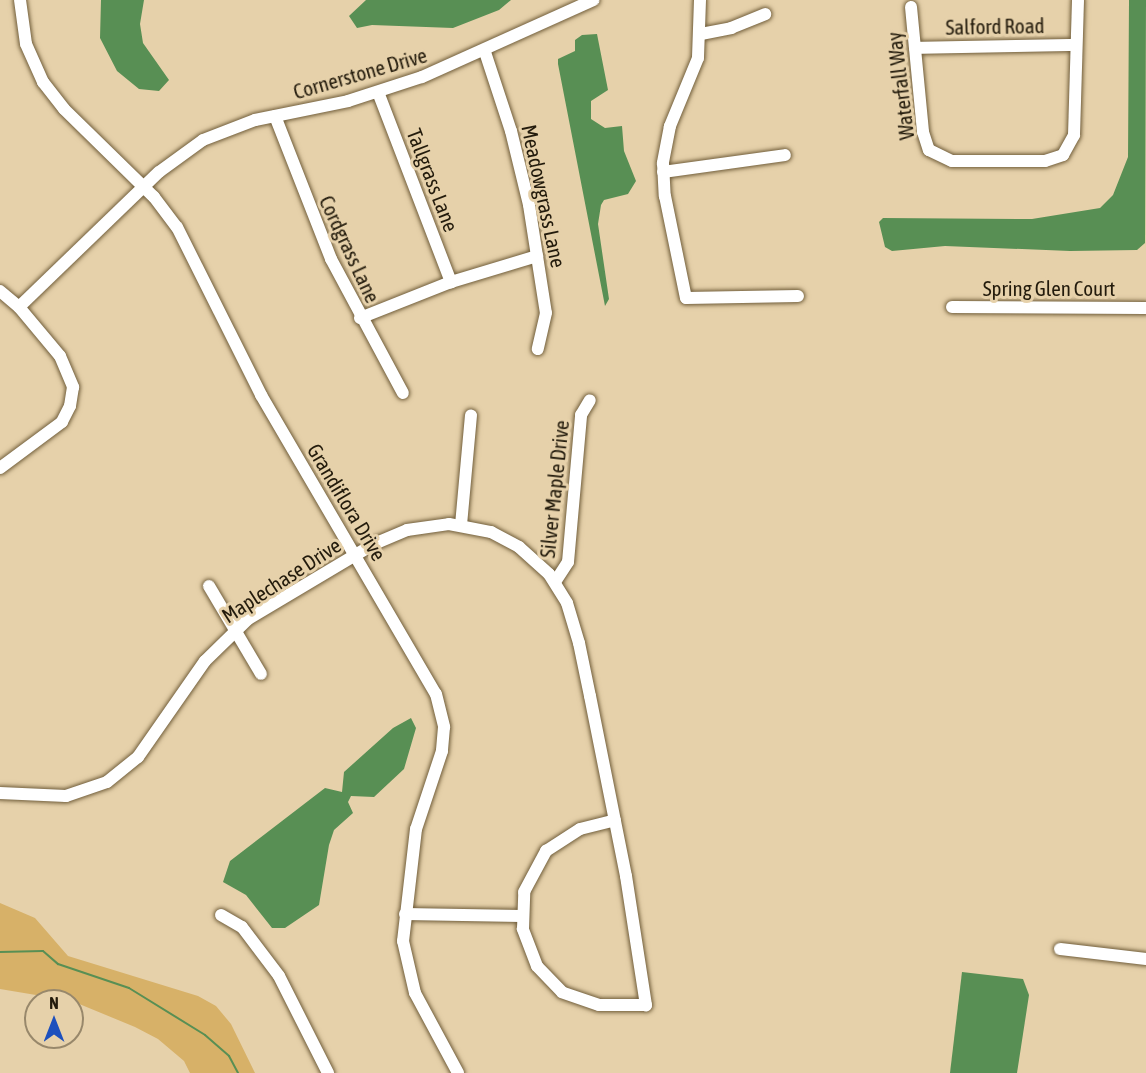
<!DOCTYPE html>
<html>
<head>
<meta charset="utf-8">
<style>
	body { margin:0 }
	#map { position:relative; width:1146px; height:1073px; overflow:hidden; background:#e6d1aa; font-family:"Asap Condensed",sans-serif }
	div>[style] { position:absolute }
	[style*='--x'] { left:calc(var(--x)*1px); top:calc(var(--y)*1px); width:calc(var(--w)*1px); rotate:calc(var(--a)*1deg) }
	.green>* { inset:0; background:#d7b168 }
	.water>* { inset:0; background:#588f54 }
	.stream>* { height:2px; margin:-1px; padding:0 1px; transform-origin:1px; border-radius:1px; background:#588f54 }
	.roads { filter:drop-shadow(0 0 2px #715e3b) drop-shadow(0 0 2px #715e3b) }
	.minor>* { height:12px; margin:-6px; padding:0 6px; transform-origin:6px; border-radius:6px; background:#fff }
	span { translate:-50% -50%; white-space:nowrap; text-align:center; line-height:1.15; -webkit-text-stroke:6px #e6d1aa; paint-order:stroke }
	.street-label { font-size:21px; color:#231b0c }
	.north { position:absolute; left:24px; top:989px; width:60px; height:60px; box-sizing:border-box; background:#e6d1aa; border:2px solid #98886b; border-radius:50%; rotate:0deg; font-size:16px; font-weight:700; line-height:24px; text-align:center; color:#231b0c }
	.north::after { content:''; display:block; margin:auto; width:21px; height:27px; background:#1d50bd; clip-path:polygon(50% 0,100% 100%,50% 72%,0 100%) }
</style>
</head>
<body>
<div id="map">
	<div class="green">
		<div style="clip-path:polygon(0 903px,35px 918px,68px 956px,198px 996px,216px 1006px,231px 1024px,255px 1073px,190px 1073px,184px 1061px,158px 1039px,135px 1027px,72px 1001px,0 989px)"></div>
	</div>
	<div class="water">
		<div style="clip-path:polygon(101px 0,144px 0,140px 24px,143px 43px,169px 80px,159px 91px,139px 89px,117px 71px,100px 38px)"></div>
		<div style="clip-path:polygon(366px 0,511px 0,499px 10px,453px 28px,372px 25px,357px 28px,349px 16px)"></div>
		<div style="clip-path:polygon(1129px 0,1146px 0,1145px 243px,1137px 250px,1070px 251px,945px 246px,892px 251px,885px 247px,879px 222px,883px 218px,1032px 219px,1100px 208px,1113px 195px,1128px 157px)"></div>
		<div style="clip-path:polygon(597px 34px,608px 90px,591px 101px,591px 119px,605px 128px,622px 126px,624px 151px,636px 181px,628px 194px,604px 200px,601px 205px,598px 224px,609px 299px,605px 306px,558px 64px,558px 59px,575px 51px,575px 40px,582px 35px)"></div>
		<div style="clip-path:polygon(411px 718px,416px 728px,404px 769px,374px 797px,351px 796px,348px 802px,353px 813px,334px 830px,329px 845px,319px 905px,285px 928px,272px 928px,246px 895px,223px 882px,230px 861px,325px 788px,342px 792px,344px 772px,393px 728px)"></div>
		<div style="clip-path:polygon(962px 972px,1023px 979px,1029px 995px,1017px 1073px,950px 1073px)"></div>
	</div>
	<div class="stream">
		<div style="--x:0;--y:952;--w:43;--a:-1.3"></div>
		<div style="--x:43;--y:951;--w:20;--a:41"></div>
		<div style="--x:58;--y:964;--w:75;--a:18.7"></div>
		<div style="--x:129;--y:988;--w:89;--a:31.7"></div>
		<div style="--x:205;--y:1035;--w:32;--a:41"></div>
		<div style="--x:229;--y:1056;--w:19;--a:62"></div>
	</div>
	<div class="roads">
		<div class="minor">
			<div style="--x:20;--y:0;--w:44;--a:82.2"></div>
			<div style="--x:26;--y:44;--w:42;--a:65.9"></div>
			<div style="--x:43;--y:82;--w:34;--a:52"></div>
			<div style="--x:64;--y:109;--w:126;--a:44.4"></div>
			<div style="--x:154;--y:197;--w:38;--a:53"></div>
			<div style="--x:177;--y:227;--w:188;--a:63.4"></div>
			<div style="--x:261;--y:395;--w:346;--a:59.7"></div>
			<div style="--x:436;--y:694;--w:34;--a:76"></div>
			<div style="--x:444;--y:727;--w:24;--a:95"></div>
			<div style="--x:442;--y:751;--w:82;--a:108.4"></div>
			<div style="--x:416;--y:829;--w:113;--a:96.6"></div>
			<div style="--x:403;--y:941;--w:53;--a:77"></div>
			<div style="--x:415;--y:993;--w:91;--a:61.7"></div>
			<div style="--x:700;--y:0;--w:58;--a:92"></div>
			<div style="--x:698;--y:58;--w:74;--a:112.4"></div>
			<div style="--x:670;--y:126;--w:38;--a:101"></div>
			<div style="--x:663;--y:163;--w:33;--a:87"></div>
			<div style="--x:665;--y:196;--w:104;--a:78.4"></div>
			<div style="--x:686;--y:298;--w:112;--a:-1"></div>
			<div style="--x:911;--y:7;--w:126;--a:84.5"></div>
			<div style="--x:923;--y:132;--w:19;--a:72"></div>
			<div style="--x:929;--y:150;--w:25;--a:26"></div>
			<div style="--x:952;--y:161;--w:93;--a:0"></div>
			<div style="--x:1045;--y:161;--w:19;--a:-18"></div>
			<div style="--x:1063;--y:155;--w:23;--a:-61"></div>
			<div style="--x:1074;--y:135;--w:135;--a:-88.3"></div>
			<div style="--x:701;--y:34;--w:31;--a:-11"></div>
			<div style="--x:731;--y:28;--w:37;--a:-22"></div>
			<div style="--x:915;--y:48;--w:161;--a:-1.1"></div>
			<div style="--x:485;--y:52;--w:83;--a:71.8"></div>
			<div style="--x:511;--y:131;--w:76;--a:76.3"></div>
			<div style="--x:529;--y:205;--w:109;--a:81.1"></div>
			<div style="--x:546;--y:313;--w:37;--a:103"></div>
			<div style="--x:378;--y:92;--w:204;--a:69"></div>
			<div style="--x:275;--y:116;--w:154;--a:68.6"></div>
			<div style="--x:331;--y:259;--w:152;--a:61.8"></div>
			<div style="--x:663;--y:172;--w:123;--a:-7.9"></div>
			<div style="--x:0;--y:291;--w:25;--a:40"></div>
			<div style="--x:19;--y:307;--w:64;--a:50.1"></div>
			<div style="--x:60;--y:356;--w:34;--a:67"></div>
			<div style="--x:73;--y:387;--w:19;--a:99"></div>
			<div style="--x:70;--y:406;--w:18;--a:117"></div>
			<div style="--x:62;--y:422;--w:77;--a:143.4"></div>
			<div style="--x:19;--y:307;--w:194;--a:-44"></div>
			<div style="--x:159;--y:172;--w:54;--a:-36"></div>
			<div style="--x:203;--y:140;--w:56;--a:-21"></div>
			<div style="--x:255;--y:120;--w:95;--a:-11.5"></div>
			<div style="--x:348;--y:101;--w:78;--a:-18"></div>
			<div style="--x:422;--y:77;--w:188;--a:-24.2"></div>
			<div style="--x:952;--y:307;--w:194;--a:0.3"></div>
			<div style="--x:360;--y:318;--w:98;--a:-21.6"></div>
			<div style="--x:451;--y:282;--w:90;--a:-16.8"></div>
			<div style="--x:461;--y:525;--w:110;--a:-84.8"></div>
			<div style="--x:555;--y:582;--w:24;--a:-57"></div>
			<div style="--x:568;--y:562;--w:148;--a:-84.9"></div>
			<div style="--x:581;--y:415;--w:17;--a:-59"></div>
			<div style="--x:209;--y:586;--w:102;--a:59.4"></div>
			<div style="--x:0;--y:793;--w:66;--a:2.6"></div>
			<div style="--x:66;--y:796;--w:43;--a:-18.9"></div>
			<div style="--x:107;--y:782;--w:40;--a:-39"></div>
			<div style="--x:138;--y:757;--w:117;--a:-55.1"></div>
			<div style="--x:205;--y:661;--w:60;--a:-44.3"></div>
			<div style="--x:248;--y:619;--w:147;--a:-30.8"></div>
			<div style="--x:374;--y:544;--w:36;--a:-23"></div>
			<div style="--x:407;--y:530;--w:42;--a:-8.1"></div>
			<div style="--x:449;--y:524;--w:43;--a:10.8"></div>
			<div style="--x:491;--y:532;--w:32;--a:28"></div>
			<div style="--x:519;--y:547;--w:40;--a:42"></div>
			<div style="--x:549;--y:574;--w:34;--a:58"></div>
			<div style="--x:567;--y:603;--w:42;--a:73.3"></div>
			<div style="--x:579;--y:643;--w:54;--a:78.3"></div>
			<div style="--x:590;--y:696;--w:184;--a:78.7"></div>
			<div style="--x:626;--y:876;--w:131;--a:81.2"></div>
			<div style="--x:646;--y:1005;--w:47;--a:180"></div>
			<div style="--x:599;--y:1005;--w:39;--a:-161"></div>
			<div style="--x:562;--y:992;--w:36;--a:-134"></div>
			<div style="--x:537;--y:966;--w:40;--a:-111"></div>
			<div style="--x:523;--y:929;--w:37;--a:-88"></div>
			<div style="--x:524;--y:892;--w:47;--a:-61.8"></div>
			<div style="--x:546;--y:851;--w:40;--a:-32.9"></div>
			<div style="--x:580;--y:829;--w:36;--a:-14"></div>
			<div style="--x:405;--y:914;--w:116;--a:1"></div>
			<div style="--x:221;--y:915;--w:24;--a:30"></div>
			<div style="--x:242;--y:927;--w:61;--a:52.9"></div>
			<div style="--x:279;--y:976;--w:109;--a:63.2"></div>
			<div style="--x:1060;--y:949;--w:87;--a:6.6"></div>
		</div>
	</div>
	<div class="street-label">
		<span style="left:995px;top:26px;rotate:-1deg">Salford Road</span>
		<span style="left:360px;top:73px;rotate:-16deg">Cornerstone Drive</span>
		<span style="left:900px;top:86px;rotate:-97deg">Waterfall Way</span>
		<span style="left:433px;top:180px;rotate:69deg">Tallgrass Lane</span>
		<span style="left:544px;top:196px;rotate:78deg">Meadowgrass Lane</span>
		<span style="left:350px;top:249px;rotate:65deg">Cordgrass Lane</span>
		<span style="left:1049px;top:288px">Spring Glen Court</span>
		<span style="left:554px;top:489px;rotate:-84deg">Silver Maple Drive</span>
		<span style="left:347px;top:502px;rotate:59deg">Grandiflora Drive</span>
		<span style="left:281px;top:580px;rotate:-33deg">Maplechase Drive</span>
	</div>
	<div class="north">N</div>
</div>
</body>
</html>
